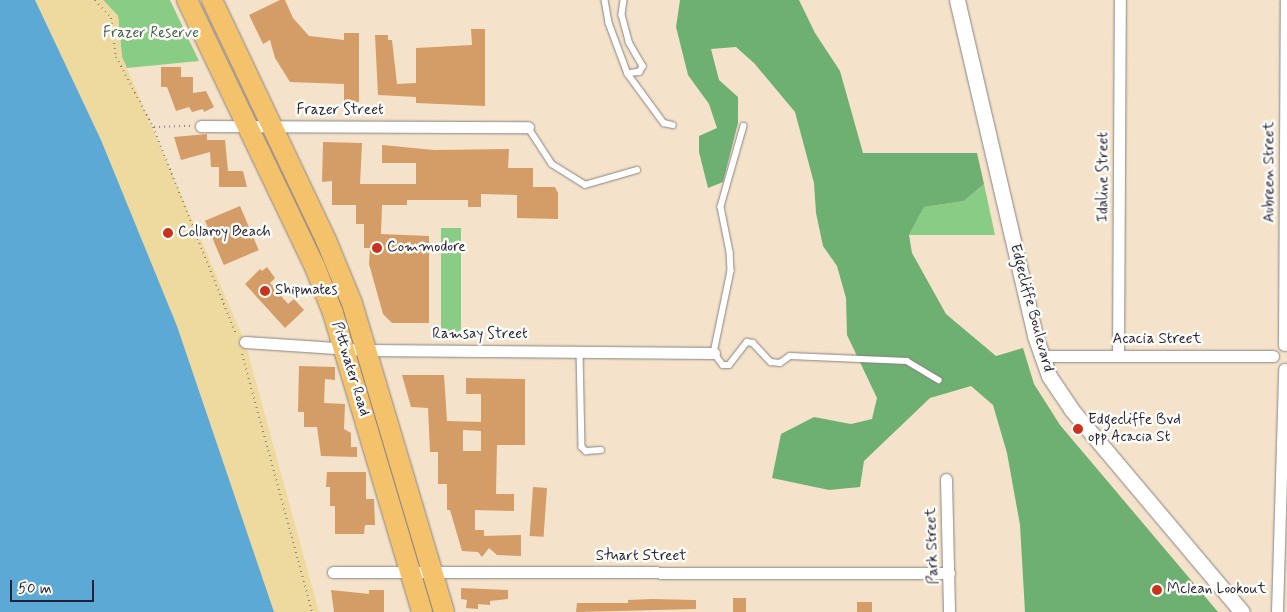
<!DOCTYPE html>
<html>
<head>
<meta charset="utf-8">
<style>
	body { margin:0 }
	#map { position:relative; width:1287px; height:612px; overflow:hidden; background:#f4e3ca; font-family:Mynerve,sans-serif }
	div>[style] { position:absolute }
	[style*='--x'] { left:calc(var(--x)*1px); top:calc(var(--y)*1px); width:calc(var(--w)*1px); rotate:calc(var(--a)*1deg) }
	.green>* { inset:0; background:#89cc85; transform-origin:0 0 }
	.forest>* { inset:0; background:#6eb072 }
	.sand>* { inset:0; background:#eeda9e }
	.water>* { inset:0; background:#5ca9d5 }
	.building>* { inset:0; background:#d49c67; transform-origin:0 0 }
	.path>* { height:2px; margin-top:-1px; transform-origin:0; background:repeating-linear-gradient(90deg,#8b8282 0 1px,transparent 0 5px) }
	.roads { filter:drop-shadow(0 0 1px #8b8282) drop-shadow(0 0 1px #8b8282) }
	.service>* { height:5.5px; margin:-2.75px; padding:0 2.75px; transform-origin:2.75px; border-radius:2.75px; background:#fff }
	.minor>* { height:11px; margin:-5.5px; padding:0 5.5px; transform-origin:5.5px; border-radius:5.5px; background:#fff }
	.tertiary>* { height:15px; margin:-7.5px; padding:0 7.5px; transform-origin:7.5px; border-radius:7.5px; background:#fff }
	.trunk>* { height:20px; margin:-10px; padding:0 10px; transform-origin:10px; border-radius:10px; background:#f4c26a }
	.dots>* { width:14px; height:14px; translate:-50% -50%; box-sizing:border-box; border:2px solid #fdfcf7; border-radius:50% }
	span { translate:-50% -50%; white-space:nowrap; text-align:center; line-height:1.15; -webkit-text-stroke:5px #fdfcf7; paint-order:stroke }
	.park-label { font-size:15px; color:#465e55 }
	.street-label { font-size:15px; color:#22223b }
	.poi-label { font-size:15px; color:#22223b }
	.left { translate:0 -50%; text-align:left }
	.scale { position:absolute; left:10px; top:580px; width:84px; height:22px; box-sizing:border-box; border:2px solid #22223b; border-top:0; padding-left:6px; font-size:15px; line-height:18px; white-space:nowrap; color:#22223b; -webkit-text-stroke:4px #fdfcf7; paint-order:stroke }
</style>
</head>
<body>
<div id="map">
	<div class="green">
		<div style="clip-path:polygon(103px 0,170px 0,199px 61px,127px 68px,122px 57px,118px 16px)"></div>
		<div style="clip-path:polygon(984px 184px,995px 235px,909px 235px,924px 207px,964px 201px)"></div>
		<div style="left:441px;top:228px;width:20px;height:104px"></div>
	</div>
	<div class="forest">
		<div style="clip-path:polygon(680px 0,799px 0,815px 33px,840px 71px,863px 153px,977px 153px,984px 184px,964px 201px,924px 207px,909px 235px,912px 253px,946px 314px,996px 356px,1023px 348px,1034px 384px,1060px 425px,1218px 612px,1025px 612px,1020px 525px,1007px 453px,993px 405px,971px 386px,930px 398px,864px 461px,860px 487px,829px 490px,772px 478px,781px 434px,814px 417px,851px 424px,872px 419px,877px 398px,847px 335px,846px 298px,837px 266px,823px 246px,816px 213px,814px 183px,795px 112px,754px 63px,736px 47px,711px 49px,719px 80px,738px 97px,738px 123px,723px 182px,708px 188px,699px 152px,699px 136px,717px 128px,709px 104px,688px 75px,676px 27px)"></div>
	</div>
	<div class="sand">
		<div style="clip-path:polygon(35px 0,103px 0,118px 16px,122px 57px,245px 342px,319px 612px,274px 612px,177px 326px,101px 140px)"></div>
	</div>
	<div class="water">
		<div style="clip-path:polygon(0 0,35px 0,101px 140px,177px 326px,274px 612px,0 612px)"></div>
	</div>
	<div class="building">
		<div style="clip-path:polygon(280px 0,285px 0,293px 18px,309px 36px,344px 40px,344px 33px,359px 33px,359px 102px,344px 102px,344px 84px,290px 82px,275px 58px,270px 40px,263px 44px,249px 15px)"></div>
		<div style="clip-path:polygon(471px 29px,485px 29px,485px 106px,416px 103px,416px 97px,378px 95px,375px 35px,388px 35px,388px 40px,392px 40px,397px 84px,416px 83px,416px 48px,472px 45px)"></div>
		<div style="clip-path:polygon(161px 67px,181px 67px,181px 77px,193px 77px,193px 93px,206px 91px,214px 107px,204px 112px,203px 109px,192px 112px,189px 107px,176px 111px,167px 87px,161px 87px)"></div>
		<div style="clip-path:polygon(207px 134px,207px 140px,225px 140px,228px 171px,243px 171px,247px 187px,219px 187px,219px 167px,211px 167px,210px 152px,181px 160px,174px 137px)"></div>
		<div style="clip-path:polygon(323px 142px,362px 143px,360px 184px,416px 184px,416px 163px,382px 163px,382px 145px,434px 150px,509px 149px,508px 168px,533px 168px,533px 187px,555px 187px,558px 193px,558px 219px,517px 218px,517px 195px,481px 194px,481px 207px,468px 207px,468px 200px,407px 200px,407px 205px,382px 205px,381px 234px,429px 236px,429px 323px,392px 323px,383px 314px,369px 264px,370px 248px,364px 248px,364px 224px,356px 224px,356px 205px,332px 205px,332px 181px,322px 182px)"></div>
		<div style="left:240px;top:206px;width:48px;height:38px;rotate:67deg"></div>
		<div style="clip-path:polygon(267px 267px,275px 278px,270px 283px,288px 304px,294px 299px,304px 310px,285px 328px,245px 284px,260px 269px,262px 271px)"></div>
		<div style="clip-path:polygon(299px 366px,335px 367px,335px 380px,325px 379px,324px 403px,345px 404px,344px 429px,351px 433px,351px 447px,357px 447px,357px 457px,321px 456px,317px 427px,304px 427px,304px 412px,298px 412px)"></div>
		<div style="clip-path:polygon(evenodd,402px 375px,444px 375px,447px 421px,481px 422px,481px 394px,466px 394px,466px 378px,525px 379px,525px 445px,497px 445px,496px 494px,514px 494px,514px 511px,475px 510px,475px 530px,484px 530px,484px 536px,521px 535px,521px 556px,497px 555px,489px 548px,482px 557px,478px 552px,462px 551px,450px 510px,447px 510px,447px 484px,438px 484px,438px 452px,430px 452px,428px 408px,411px 407px,402px 375px,463px 430px,481px 431px,481px 451px,463px 451px,463px 430px)"></div>
		<div style="clip-path:polygon(327px 472px,366px 472px,366px 499px,374px 499px,375px 525px,365px 525px,364px 534px,335px 534px,335px 506px,330px 506px,330px 487px,326px 487px)"></div>
		<div style="left:533px;top:487px;width:14px;height:49px;rotate:4deg"></div>
		<div style="clip-path:polygon(461px 588px,508px 590px,508px 599px,490px 601px,490px 605px,478px 604px,478px 609px,466px 608px,467px 600px,461px 599px)"></div>
		<div style="clip-path:polygon(331px 590px,369px 594px,369px 590px,384px 590px,384px 612px,334px 612px)"></div>
		<div style="left:733px;top:598px;width:13px;height:14px"></div>
		<div style="clip-path:polygon(652px 599px,696px 600px,696px 609px,576px 612px,577px 603px,628px 603px,628px 600px)"></div>
		<div style="left:857px;top:602px;width:15px;height:10px"></div>
	</div>
	<div class="path">
		<div style="--x:95;--y:0;--w:24;--a:48"></div>
		<div style="--x:111;--y:18;--w:39;--a:83"></div>
		<div style="--x:116;--y:57;--w:79;--a:62.1"></div>
		<div style="--x:153;--y:127;--w:224;--a:68.2"></div>
		<div style="--x:154;--y:127;--w:37;--a:-2"></div>
		<div style="--x:242;--y:354;--w:267;--a:74.8"></div>
	</div>
	<div class="roads">
		<div class="service">
			<div style="--x:605;--y:0;--w:23;--a:80"></div>
			<div style="--x:609;--y:23;--w:54;--a:69.6"></div>
			<div style="--x:628;--y:74;--w:61;--a:53.7"></div>
			<div style="--x:664;--y:123;--w:9;--a:13"></div>
			<div style="--x:624;--y:0;--w:15;--a:98"></div>
			<div style="--x:622;--y:15;--w:28;--a:75"></div>
			<div style="--x:629;--y:42;--w:28;--a:60"></div>
			<div style="--x:643;--y:66;--w:7;--a:117"></div>
			<div style="--x:640;--y:72;--w:12;--a:171"></div>
			<div style="--x:744;--y:126;--w:84;--a:105.9"></div>
			<div style="--x:721;--y:207;--w:46;--a:78.7"></div>
			<div style="--x:730;--y:252;--w:19;--a:87"></div>
			<div style="--x:731;--y:271;--w:84;--a:101.7"></div>
			<div style="--x:714;--y:353;--w:15;--a:53"></div>
			<div style="--x:723;--y:365;--w:6;--a:0"></div>
			<div style="--x:729;--y:365;--w:29;--a:-52"></div>
			<div style="--x:747;--y:342;--w:6;--a:9"></div>
			<div style="--x:753;--y:343;--w:26;--a:47"></div>
			<div style="--x:771;--y:362;--w:9;--a:6"></div>
			<div style="--x:780;--y:363;--w:12;--a:-35"></div>
			<div style="--x:790;--y:356;--w:117;--a:2.4"></div>
			<div style="--x:907;--y:361;--w:37;--a:31"></div>
			<div style="--x:528;--y:127;--w:44;--a:57"></div>
			<div style="--x:552;--y:164;--w:39;--a:32"></div>
			<div style="--x:585;--y:185;--w:54;--a:-16.1"></div>
			<div style="--x:580;--y:352;--w:95;--a:88.8"></div>
			<div style="--x:582;--y:447;--w:6;--a:45"></div>
			<div style="--x:586;--y:451;--w:15;--a:-4"></div>
		</div>
		<div class="minor">
			<div style="--x:201;--y:126;--w:327;--a:0.2"></div>
			<div style="--x:245;--y:342;--w:121;--a:3.8"></div>
			<div style="--x:366;--y:350;--w:348;--a:0.5"></div>
			<div style="--x:1284;--y:345;--w:345;--a:-89.7"></div>
			<div style="--x:1118;--y:355;--w:355;--a:-89.7"></div>
			<div style="--x:1041;--y:356;--w:232;--a:0"></div>
			<div style="--x:946;--y:479;--w:133;--a:88.7"></div>
			<div style="--x:333;--y:572;--w:616;--a:0.09"></div>
			<div style="--x:1277;--y:612;--w:243;--a:-88.3"></div>
		</div>
		<div class="tertiary">
			<div style="--x:957;--y:0;--w:345;--a:76.9"></div>
			<div style="--x:1035;--y:336;--w:42;--a:70.7"></div>
			<div style="--x:1049;--y:376;--w:40;--a:56"></div>
			<div style="--x:1071;--y:409;--w:265;--a:49.9"></div>
		</div>
		<div class="trunk">
			<div style="--x:187;--y:0;--w:296;--a:64.4"></div>
			<div style="--x:315;--y:267;--w:49;--a:68.6"></div>
			<div style="--x:333;--y:313;--w:312;--a:73.4"></div>
			<div style="--x:212;--y:0;--w:266;--a:64.6"></div>
			<div style="--x:326;--y:240;--w:68;--a:67.6"></div>
			<div style="--x:352;--y:303;--w:322;--a:73.4"></div>
		</div>
	</div>
	<div class="dots">
		<div style="left:168px;top:233px;background:#c8321e"></div>
		<div style="left:377px;top:248px;background:#c8321e"></div>
		<div style="left:265px;top:291px;background:#c8321e"></div>
		<div style="left:1078px;top:429px;background:#c8321e"></div>
		<div style="left:1157px;top:590px;background:#c8321e"></div>
	</div>
	<div class="park-label">
		<span style="left:151px;top:34px">Frazer Reserve</span>
	</div>
	<div class="street-label">
		<span style="left:340px;top:111px">Frazer Street</span>
		<span style="left:1270px;top:172px;rotate:-90deg">Aubreen Street</span>
		<span style="left:1104px;top:177px;rotate:-90deg">Idaline Street</span>
		<span style="left:1031px;top:308px;rotate:75deg">Edgecliffe Boulevard</span>
		<span style="left:480px;top:335px">Ramsay Street</span>
		<span style="left:1157px;top:340px">Acacia Street</span>
		<span style="left:350px;top:369px;rotate:73deg">Pittwater Road</span>
		<span style="left:933px;top:546px;rotate:-92deg">Park Street</span>
		<span style="left:641px;top:557px">Stuart Street</span>
	</div>
	<div class="poi-label">
		<span class="left" style="left:178px;top:233px">Collaroy Beach</span>
		<span class="left" style="left:387px;top:248px">Commodore</span>
		<span class="left" style="left:275px;top:291px">Shipmates</span>
		<span class="left" style="left:1088px;top:429px">Edgecliffe Bvd<br>opp Acacia St</span>
		<span class="left" style="left:1167px;top:590px">Mclean Lookout</span>
	</div>
	<div class="scale">50 m</div>
</div>
</body>
</html>
